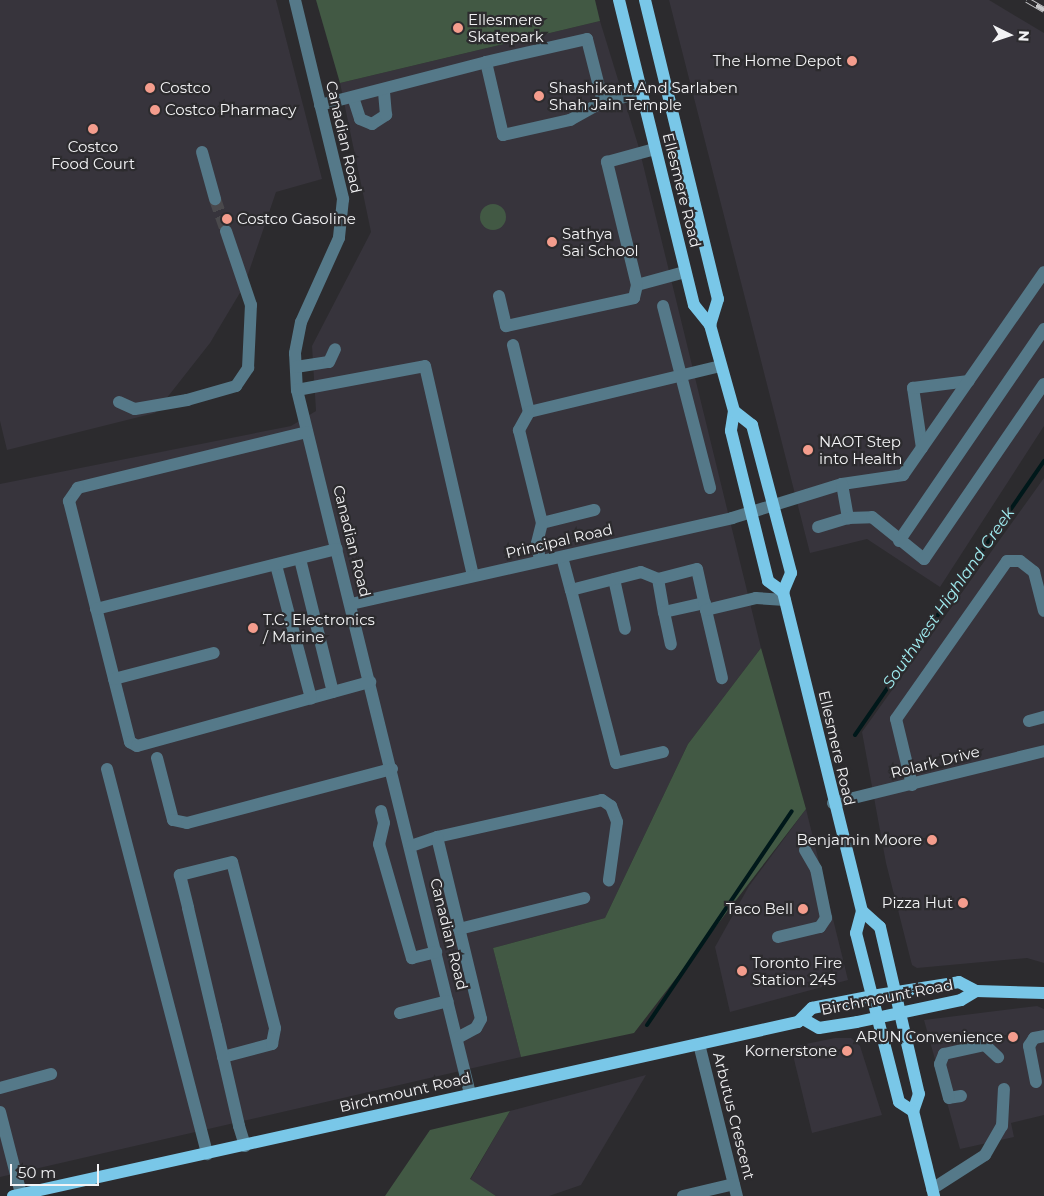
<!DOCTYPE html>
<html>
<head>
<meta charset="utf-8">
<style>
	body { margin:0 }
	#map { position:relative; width:1044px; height:1196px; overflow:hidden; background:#2c2b2e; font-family:Montserrat,sans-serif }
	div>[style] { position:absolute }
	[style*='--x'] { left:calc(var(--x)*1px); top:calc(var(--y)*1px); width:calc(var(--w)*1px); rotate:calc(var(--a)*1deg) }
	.built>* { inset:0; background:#37343c }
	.green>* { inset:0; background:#425944 }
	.round { border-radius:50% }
	.stream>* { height:4px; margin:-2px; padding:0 2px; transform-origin:2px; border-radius:2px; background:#00181a }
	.minor-tunnel>* { height:12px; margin-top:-6px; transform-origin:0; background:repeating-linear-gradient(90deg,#4a494c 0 12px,transparent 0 18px) }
	.minor>* { height:12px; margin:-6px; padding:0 6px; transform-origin:6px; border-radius:6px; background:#557989 }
	.major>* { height:12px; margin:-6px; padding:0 6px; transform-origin:6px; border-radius:6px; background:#79c7e8 }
	.rail>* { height:5.5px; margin-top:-2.75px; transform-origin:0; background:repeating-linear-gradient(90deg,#2c2b2e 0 11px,#c8c8ca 0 22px); box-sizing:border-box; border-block:1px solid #c8c8ca }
	.dots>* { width:14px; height:14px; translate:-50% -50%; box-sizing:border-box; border:2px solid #2c2b2e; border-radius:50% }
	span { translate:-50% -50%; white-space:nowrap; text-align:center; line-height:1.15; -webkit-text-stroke:4.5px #2c2b2e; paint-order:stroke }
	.poi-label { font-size:15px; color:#f3f3f5 }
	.left { translate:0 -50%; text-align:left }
	.right { translate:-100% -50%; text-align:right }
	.street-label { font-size:15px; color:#f3f3f5 }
	.water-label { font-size:16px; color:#a0edf1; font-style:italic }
	.north { position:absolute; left:984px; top:10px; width:50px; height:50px; -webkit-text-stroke:4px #2c2b2e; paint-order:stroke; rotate:94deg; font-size:14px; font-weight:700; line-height:20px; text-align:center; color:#f3f3f5 }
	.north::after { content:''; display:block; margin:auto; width:18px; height:22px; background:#f3f3f5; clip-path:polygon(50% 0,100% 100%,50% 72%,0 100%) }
	.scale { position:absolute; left:10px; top:1164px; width:89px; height:22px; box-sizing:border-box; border:2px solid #f3f3f5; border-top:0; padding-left:6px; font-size:15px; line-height:18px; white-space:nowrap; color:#f3f3f5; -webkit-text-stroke:4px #2c2b2e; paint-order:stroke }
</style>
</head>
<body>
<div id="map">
	<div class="built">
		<div style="clip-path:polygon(0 0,276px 0,322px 179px,276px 192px,244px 286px,210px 343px,155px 413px,7px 450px,0 421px)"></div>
		<div style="clip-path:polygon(669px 0,989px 0,1044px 33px,1044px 426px,940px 587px,867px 539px,810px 553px)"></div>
		<div style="clip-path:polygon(600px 21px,639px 148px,761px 648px,688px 744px,605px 918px,493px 948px,521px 1057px,0 1177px,0 484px,291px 426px,316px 411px,312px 346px,371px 232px,340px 83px)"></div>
		<div style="clip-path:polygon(1044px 478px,1044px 963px,1027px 958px,917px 968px,912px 965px,886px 863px,862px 732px)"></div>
		<div style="clip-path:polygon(806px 809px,848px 980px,730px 1012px,715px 947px,749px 886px)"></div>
		<div style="clip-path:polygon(1037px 1006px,1044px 1009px,1044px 1115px,1011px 1123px,1014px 1137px,960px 1149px,924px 1020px)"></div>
		<div style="clip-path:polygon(835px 1038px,851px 1038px,860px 1046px,882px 1115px,812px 1133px,791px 1047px)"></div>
		<div style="clip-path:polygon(646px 1075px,581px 1185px,549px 1196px,496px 1196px,470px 1180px,510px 1111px)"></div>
	</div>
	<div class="green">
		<div style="clip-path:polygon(316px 0,595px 0,600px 21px,340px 83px)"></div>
		<div class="round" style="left:480px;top:204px;width:26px;height:26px"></div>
		<div style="clip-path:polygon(761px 648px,806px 809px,634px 1033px,521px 1057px,493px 948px,605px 918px,688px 744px)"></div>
		<div style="clip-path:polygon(510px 1111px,470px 1179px,496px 1196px,385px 1196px,430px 1130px)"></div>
	</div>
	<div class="stream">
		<div style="--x:855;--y:735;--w:333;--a:-55.4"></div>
		<div style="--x:647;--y:1025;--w:258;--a:-55.9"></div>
	</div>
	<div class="minor-tunnel">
		<div style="--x:215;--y:199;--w:34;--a:71"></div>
	</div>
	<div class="minor">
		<div style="--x:295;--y:0;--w:205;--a:76.4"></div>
		<div style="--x:343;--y:199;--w:39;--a:96"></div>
		<div style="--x:339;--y:238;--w:92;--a:114.3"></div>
		<div style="--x:301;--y:322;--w:32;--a:101"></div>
		<div style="--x:295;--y:353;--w:37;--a:87"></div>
		<div style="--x:297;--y:390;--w:725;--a:76.19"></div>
		<div style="--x:353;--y:97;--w:23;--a:72"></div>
		<div style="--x:360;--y:119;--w:13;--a:23"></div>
		<div style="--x:372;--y:124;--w:17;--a:-33"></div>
		<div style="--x:386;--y:115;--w:25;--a:-95"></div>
		<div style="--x:603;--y:102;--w:65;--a:-104.3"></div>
		<div style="--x:587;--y:39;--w:104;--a:167.2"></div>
		<div style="--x:486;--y:62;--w:75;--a:76.9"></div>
		<div style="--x:503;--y:135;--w:69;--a:-12.6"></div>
		<div style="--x:570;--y:120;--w:38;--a:-29"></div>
		<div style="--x:603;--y:102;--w:40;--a:-13"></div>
		<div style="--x:320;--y:105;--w:171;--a:-14.5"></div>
		<div style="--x:202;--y:152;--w:49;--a:74.5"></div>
		<div style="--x:637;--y:285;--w:50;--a:-15.2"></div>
		<div style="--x:499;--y:296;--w:31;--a:77"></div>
		<div style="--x:506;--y:326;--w:131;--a:-12.3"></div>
		<div style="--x:634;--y:298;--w:13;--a:-77"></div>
		<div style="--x:637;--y:285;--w:127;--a:-103.7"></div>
		<div style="--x:607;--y:162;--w:50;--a:-15.2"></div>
		<div style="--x:663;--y:306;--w:188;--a:75.5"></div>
		<div style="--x:513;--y:345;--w:69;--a:76.6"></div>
		<div style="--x:529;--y:412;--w:197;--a:-13.5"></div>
		<div style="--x:296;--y:367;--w:33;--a:-9"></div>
		<div style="--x:329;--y:362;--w:14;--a:-65"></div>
		<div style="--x:297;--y:390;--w:130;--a:-10.6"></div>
		<div style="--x:425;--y:366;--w:215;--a:77.1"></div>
		<div style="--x:119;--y:402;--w:17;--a:24"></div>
		<div style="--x:135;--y:409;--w:53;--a:-9.8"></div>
		<div style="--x:187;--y:400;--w:51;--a:-15.9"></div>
		<div style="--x:236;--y:386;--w:22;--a:-56"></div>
		<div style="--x:248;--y:368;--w:63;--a:-87.3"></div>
		<div style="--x:251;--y:305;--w:78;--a:-108.7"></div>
		<div style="--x:529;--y:412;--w:21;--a:119"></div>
		<div style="--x:519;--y:430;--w:96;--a:76.1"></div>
		<div style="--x:542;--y:523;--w:54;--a:-14"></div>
		<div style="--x:307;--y:432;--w:236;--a:166.3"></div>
		<div style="--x:78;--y:488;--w:16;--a:125"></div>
		<div style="--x:69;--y:501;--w:249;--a:75.8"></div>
		<div style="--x:130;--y:742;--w:8;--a:30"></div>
		<div style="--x:137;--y:746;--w:242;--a:-15.4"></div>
		<div style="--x:922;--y:448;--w:61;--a:-98.5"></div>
		<div style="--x:913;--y:388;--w:56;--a:-7.1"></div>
		<div style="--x:842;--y:484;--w:62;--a:-8.4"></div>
		<div style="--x:903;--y:475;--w:247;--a:-55.2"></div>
		<div style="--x:818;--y:527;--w:31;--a:-17"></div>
		<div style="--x:899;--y:541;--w:257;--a:-55.6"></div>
		<div style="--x:562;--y:557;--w:34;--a:75"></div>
		<div style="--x:300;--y:559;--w:137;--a:76.1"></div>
		<div style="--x:540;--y:561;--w:18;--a:-99"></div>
		<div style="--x:537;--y:543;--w:21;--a:-76"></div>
		<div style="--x:276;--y:565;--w:138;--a:75.3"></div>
		<div style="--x:614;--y:579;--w:51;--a:77.6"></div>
		<div style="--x:658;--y:579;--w:34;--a:80"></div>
		<div style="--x:664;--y:612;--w:42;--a:-12.4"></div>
		<div style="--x:351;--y:604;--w:391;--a:-12.7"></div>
		<div style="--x:732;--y:518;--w:115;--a:-17.2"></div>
		<div style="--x:842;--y:484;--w:35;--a:80"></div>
		<div style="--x:848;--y:518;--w:24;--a:-2"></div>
		<div style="--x:872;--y:517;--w:67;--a:38.9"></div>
		<div style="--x:924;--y:559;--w:212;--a:-55.6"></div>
		<div style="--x:96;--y:609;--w:248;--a:-14"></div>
		<div style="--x:706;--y:610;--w:70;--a:76.8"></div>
		<div style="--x:664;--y:612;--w:33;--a:78"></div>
		<div style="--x:114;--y:679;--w:103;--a:-14.6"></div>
		<div style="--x:1029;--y:721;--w:16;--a:-15"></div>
		<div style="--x:663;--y:752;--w:48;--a:166.8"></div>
		<div style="--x:616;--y:763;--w:179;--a:-104.6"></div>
		<div style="--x:571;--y:590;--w:72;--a:-14.4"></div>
		<div style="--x:641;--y:572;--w:18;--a:22"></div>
		<div style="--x:658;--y:579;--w:40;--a:-14.4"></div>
		<div style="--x:697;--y:569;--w:42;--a:77.6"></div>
		<div style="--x:706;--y:610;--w:51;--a:-13.5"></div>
		<div style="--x:756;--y:598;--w:29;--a:4"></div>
		<div style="--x:157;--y:758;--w:64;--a:75.5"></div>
		<div style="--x:173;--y:820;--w:14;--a:12"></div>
		<div style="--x:187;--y:823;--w:212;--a:-14.8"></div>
		<div style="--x:107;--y:769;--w:398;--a:75.4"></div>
		<div style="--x:912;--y:785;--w:68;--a:-103.6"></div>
		<div style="--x:896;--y:719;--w:193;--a:-54.9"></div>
		<div style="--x:1007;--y:561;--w:13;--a:0"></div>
		<div style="--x:1020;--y:561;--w:18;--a:38"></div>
		<div style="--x:1034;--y:572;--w:40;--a:75.6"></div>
		<div style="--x:833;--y:803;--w:217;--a:-13.8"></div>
		<div style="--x:381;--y:811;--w:12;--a:76"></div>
		<div style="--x:384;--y:823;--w:22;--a:103"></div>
		<div style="--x:379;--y:844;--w:119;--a:73.9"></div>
		<div style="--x:412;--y:958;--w:25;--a:-14"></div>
		<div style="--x:437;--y:837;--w:169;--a:-12.6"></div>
		<div style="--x:602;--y:800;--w:11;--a:34"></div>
		<div style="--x:611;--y:806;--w:17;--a:69"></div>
		<div style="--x:617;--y:822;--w:59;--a:97.9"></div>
		<div style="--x:411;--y:846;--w:28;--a:-19"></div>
		<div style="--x:437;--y:837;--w:187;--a:76.4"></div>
		<div style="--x:481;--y:1019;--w:10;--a:119"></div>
		<div style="--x:476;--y:1028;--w:21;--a:152"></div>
		<div style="--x:459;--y:929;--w:129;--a:-13.9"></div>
		<div style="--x:778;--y:937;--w:43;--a:-13.4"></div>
		<div style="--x:820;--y:927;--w:11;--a:-56"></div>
		<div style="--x:826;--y:918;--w:50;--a:-101.5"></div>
		<div style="--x:816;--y:869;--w:22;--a:-120"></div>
		<div style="--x:400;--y:1013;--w:49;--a:-14"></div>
		<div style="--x:699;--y:1044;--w:157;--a:76"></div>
		<div style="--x:223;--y:1057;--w:51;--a:-14.9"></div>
		<div style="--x:272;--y:1044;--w:16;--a:-79"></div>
		<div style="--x:275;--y:1028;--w:171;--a:-104.5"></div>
		<div style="--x:232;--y:862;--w:54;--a:166"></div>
		<div style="--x:180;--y:875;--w:34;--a:76"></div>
		<div style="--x:188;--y:908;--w:121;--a:76.7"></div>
		<div style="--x:216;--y:1026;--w:103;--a:77"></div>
		<div style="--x:239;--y:1126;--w:21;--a:73"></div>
		<div style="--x:1036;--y:1082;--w:37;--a:-101"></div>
		<div style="--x:1029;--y:1046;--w:9;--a:-58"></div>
		<div style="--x:1034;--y:1038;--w:10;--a:-11"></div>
		<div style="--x:0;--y:1088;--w:53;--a:-15.4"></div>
		<div style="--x:961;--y:1096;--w:12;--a:171"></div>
		<div style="--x:949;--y:1098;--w:35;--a:-105"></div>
		<div style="--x:940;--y:1064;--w:11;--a:-68"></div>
		<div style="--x:944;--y:1054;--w:42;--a:-12.4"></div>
		<div style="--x:985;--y:1045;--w:18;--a:43"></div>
		<div style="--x:0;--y:1112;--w:85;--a:75.6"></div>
		<div style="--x:932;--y:1189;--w:63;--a:-32.7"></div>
		<div style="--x:985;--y:1155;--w:34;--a:-60"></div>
		<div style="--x:1002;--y:1126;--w:37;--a:-87"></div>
		<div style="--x:683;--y:1196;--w:52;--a:-13.2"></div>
	</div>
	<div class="major">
		<div style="--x:619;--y:0;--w:314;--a:76.2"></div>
		<div style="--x:694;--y:305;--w:26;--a:51"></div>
		<div style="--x:710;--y:325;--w:89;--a:74.4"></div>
		<div style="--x:734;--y:411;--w:20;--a:99"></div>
		<div style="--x:731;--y:431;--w:154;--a:76.1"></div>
		<div style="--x:768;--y:581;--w:19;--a:36"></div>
		<div style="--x:645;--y:0;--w:308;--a:76.3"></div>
		<div style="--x:718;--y:299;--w:27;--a:107"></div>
		<div style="--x:734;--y:411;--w:23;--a:38"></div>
		<div style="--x:752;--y:425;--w:153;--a:75.2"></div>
		<div style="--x:791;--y:573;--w:21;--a:113"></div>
		<div style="--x:783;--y:592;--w:329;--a:76.1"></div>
		<div style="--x:862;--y:911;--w:23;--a:105"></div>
		<div style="--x:856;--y:933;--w:174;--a:75.7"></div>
		<div style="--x:899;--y:1102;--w:17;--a:33"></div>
		<div style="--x:862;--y:911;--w:24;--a:42"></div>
		<div style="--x:880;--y:927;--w:171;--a:76.9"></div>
		<div style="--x:919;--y:1094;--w:18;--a:109"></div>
		<div style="--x:913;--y:1111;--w:88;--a:76.1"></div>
		<div style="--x:805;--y:1020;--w:16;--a:30"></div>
		<div style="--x:819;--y:1028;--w:38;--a:-9"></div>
		<div style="--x:857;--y:1022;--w:106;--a:-11.9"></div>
		<div style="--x:961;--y:1000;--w:17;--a:-31"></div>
		<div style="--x:13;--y:1196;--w:804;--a:-12.5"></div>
		<div style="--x:798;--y:1022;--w:20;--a:-45"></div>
		<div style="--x:812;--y:1008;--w:61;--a:-11.3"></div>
		<div style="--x:872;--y:996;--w:88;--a:-9.1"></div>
		<div style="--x:959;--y:982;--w:19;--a:28"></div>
		<div style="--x:976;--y:991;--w:68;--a:1.7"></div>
	</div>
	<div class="rail">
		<div style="--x:1027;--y:0;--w:20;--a:30"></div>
	</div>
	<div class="dots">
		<div style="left:458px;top:28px;background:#f49d8d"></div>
		<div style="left:852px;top:61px;background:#f49d8d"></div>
		<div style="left:150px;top:88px;background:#f49d8d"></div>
		<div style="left:539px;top:96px;background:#f49d8d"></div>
		<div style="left:155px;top:110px;background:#f49d8d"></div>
		<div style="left:93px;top:129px;background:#f49d8d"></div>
		<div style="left:227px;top:219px;background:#f49d8d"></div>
		<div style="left:552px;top:242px;background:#f49d8d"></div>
		<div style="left:808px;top:450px;background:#f49d8d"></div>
		<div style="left:253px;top:628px;background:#f49d8d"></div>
		<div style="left:932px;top:840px;background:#f49d8d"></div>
		<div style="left:963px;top:903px;background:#f49d8d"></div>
		<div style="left:803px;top:909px;background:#f49d8d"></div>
		<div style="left:742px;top:971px;background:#f49d8d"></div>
		<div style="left:1013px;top:1037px;background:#f49d8d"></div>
		<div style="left:847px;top:1051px;background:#f49d8d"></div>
	</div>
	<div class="poi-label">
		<span class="left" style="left:468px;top:28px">Ellesmere<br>Skatepark</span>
		<span class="right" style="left:842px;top:61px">The Home Depot</span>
		<span class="left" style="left:549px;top:96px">Shashikant And Sarlaben<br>Shah Jain Temple</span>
		<span class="left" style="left:160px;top:88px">Costco</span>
		<span class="left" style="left:165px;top:110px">Costco Pharmacy</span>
		<span style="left:93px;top:155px">Costco<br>Food Court</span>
		<span class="left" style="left:237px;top:219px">Costco Gasoline</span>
		<span class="left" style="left:562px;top:242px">Sathya<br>Sai School</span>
		<span class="left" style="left:819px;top:450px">NAOT Step<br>into Health</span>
		<span class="left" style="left:263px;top:628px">T.C. Electronics<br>/ Marine</span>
		<span class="right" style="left:922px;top:840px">Benjamin Moore</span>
		<span class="right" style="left:953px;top:903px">Pizza Hut</span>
		<span class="right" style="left:793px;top:909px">Taco Bell</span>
		<span class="left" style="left:752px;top:971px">Toronto Fire<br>Station 245</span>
		<span class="right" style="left:1003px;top:1037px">ARUN Convenience</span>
		<span class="right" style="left:837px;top:1051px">Kornerstone</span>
	</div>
	<div class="street-label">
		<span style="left:344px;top:137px;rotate:77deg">Canadian Road</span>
		<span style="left:682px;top:190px;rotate:76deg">Ellesmere Road</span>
		<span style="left:352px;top:541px;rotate:76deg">Canadian Road</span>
		<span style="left:559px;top:541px;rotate:-13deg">Principal Road</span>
		<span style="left:837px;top:748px;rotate:77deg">Ellesmere Road</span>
		<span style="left:935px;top:762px;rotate:-14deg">Rolark Drive</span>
		<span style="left:449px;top:934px;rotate:76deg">Canadian Road</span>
		<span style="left:887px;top:997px;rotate:-11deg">Birchmount Road</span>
		<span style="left:405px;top:1092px;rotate:-13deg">Birchmount Road</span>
		<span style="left:734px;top:1116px;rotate:76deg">Arbutus Crescent</span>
	</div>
	<div class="water-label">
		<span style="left:949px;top:598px;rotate:-55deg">Southwest Highland Creek</span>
	</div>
	<div class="north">N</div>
	<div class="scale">50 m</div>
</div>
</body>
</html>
